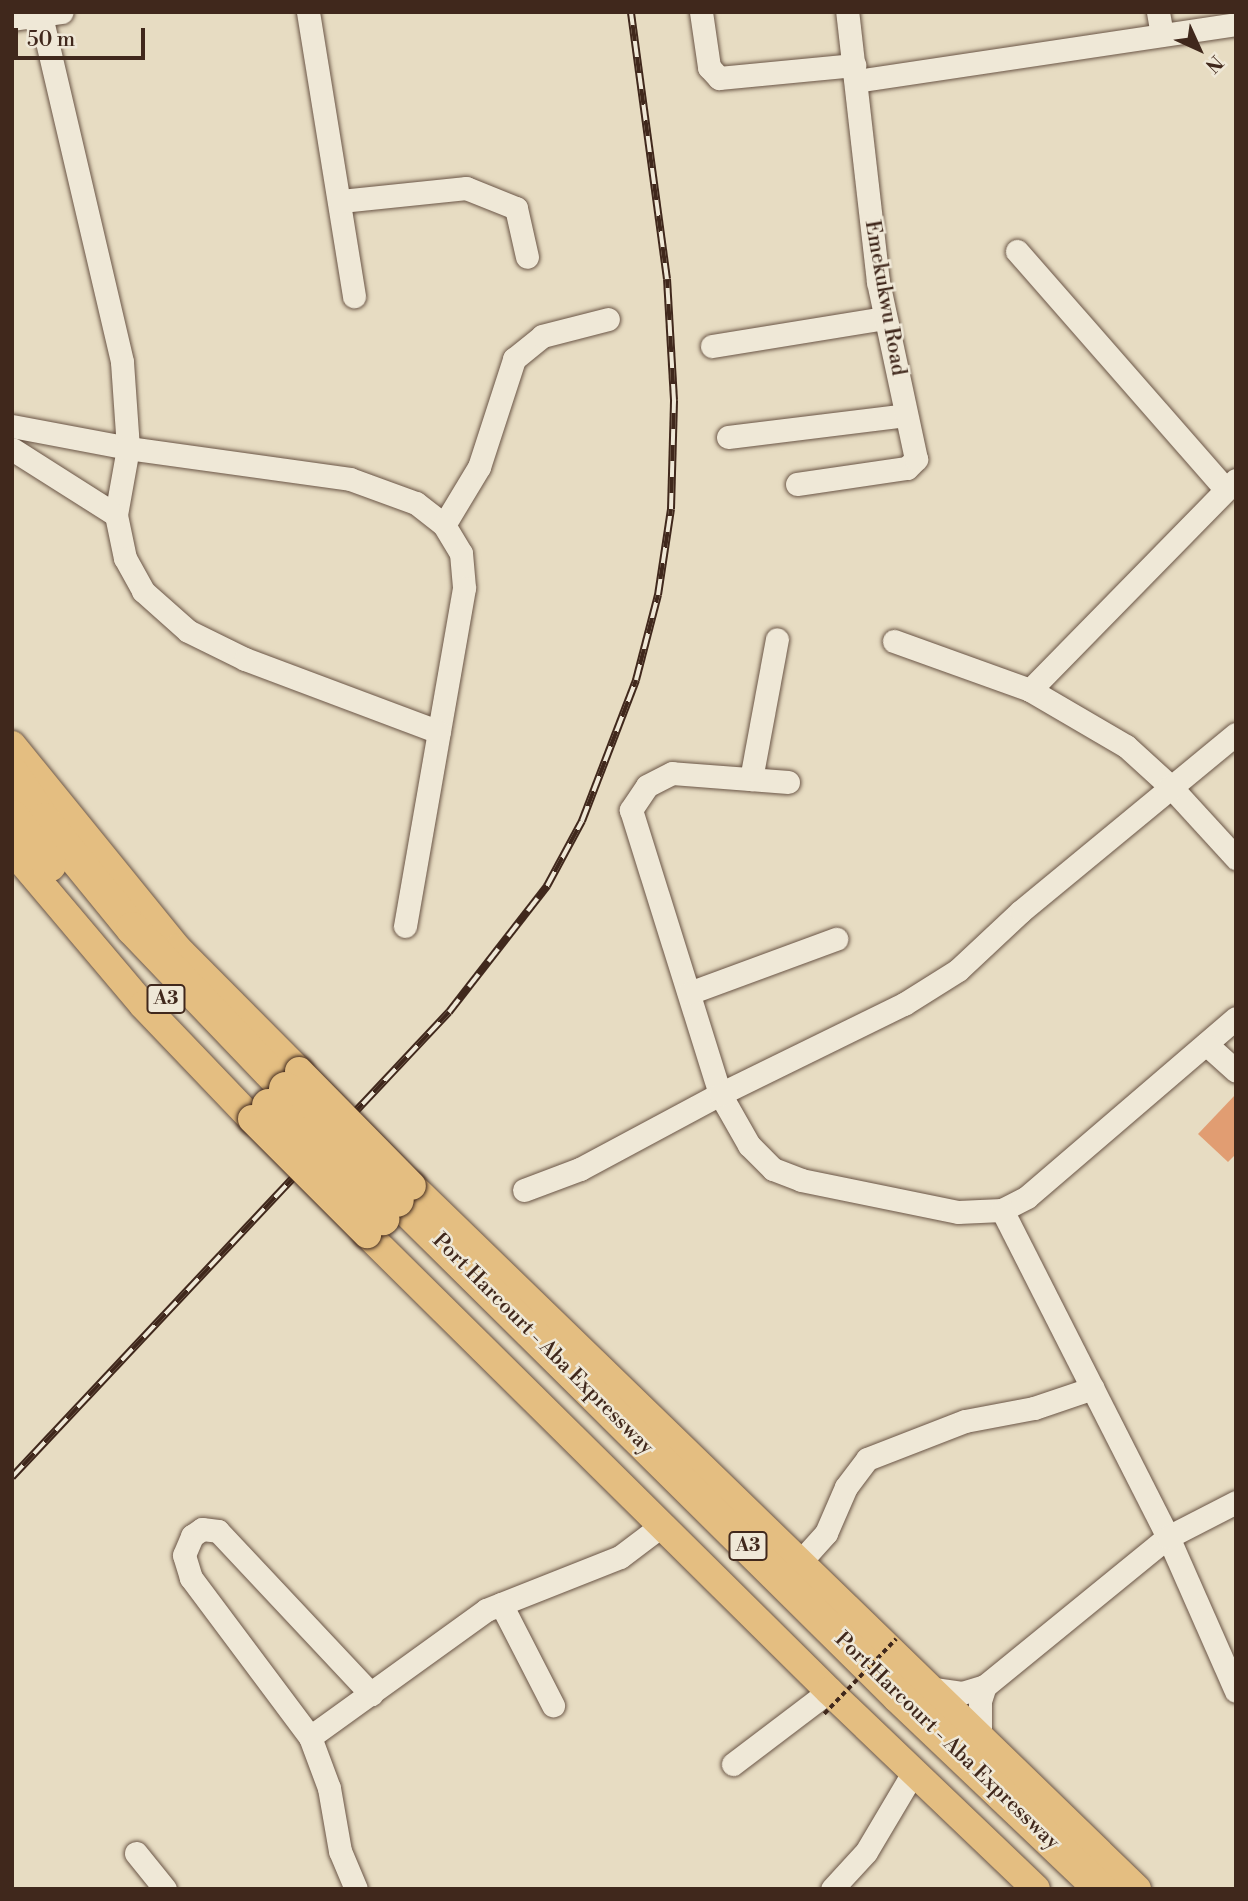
<!DOCTYPE html>
<html>
<head>
<meta charset="utf-8">
<style>
	body { margin:0 }
	#map { position:relative; width:1248px; height:1901px; overflow:hidden; background:#e7dcc2; font-family:"Libre Bodoni",serif }
	div>[style] { position:absolute }
	[style*='--x'] { left:calc(var(--x)*1px); top:calc(var(--y)*1px); width:calc(var(--w)*1px); rotate:calc(var(--a)*1deg) }
	.building>* { inset:0; background:#e19d72 }
	.roads { filter:drop-shadow(0 0 2px #6a5546) drop-shadow(0 0 2px #6a5546) }
	.minor>* { height:23px; margin:-11.5px; padding:0 11.5px; transform-origin:11.5px; border-radius:11.5px; background:#efe8d7 }
	.major>* { height:28px; margin:-14px; padding:0 14px; transform-origin:14px; border-radius:14px; background:#e4be81 }
	.highway>* { height:33px; margin:-16.5px; padding:0 16.5px; transform-origin:16.5px; border-radius:16.5px; background:#e4be81 }
	.rail>* { height:8px; margin-top:-4px; transform-origin:0; background:repeating-linear-gradient(90deg,#efe8d7 0 16px,#40281c 0 32px); box-sizing:border-box; border-block:2px solid #40281c }
	.path-bridge>* { height:3.5px; margin-top:-1.75px; transform-origin:0; background:repeating-linear-gradient(90deg,#40281c 0 5px,transparent 0 8.5px) }
	.bridges { filter:drop-shadow(0 0 2px #40281c) drop-shadow(0 0 2px #40281c) }
	.major-bridge>* { height:28px; margin:-14px; padding:0 14px; transform-origin:14px; border-radius:14px; background:#e4be81 }
	.highway-bridge>* { height:33px; margin:-16.5px; padding:0 16.5px; transform-origin:16.5px; border-radius:16.5px; background:#e4be81 }
	span { translate:-50% -50%; white-space:nowrap; text-align:center; line-height:1.15; -webkit-text-stroke:5px #efe8d7; paint-order:stroke }
	.shield-label span { padding:2px 5px; background:#efe8d7; border:2px solid; border-radius:5px; -webkit-text-stroke-width:0 }
	.shield-label { font-size:19px; color:#40281c; font-weight:700 }
	.street-label { font-size:21px; color:#40281c }
	.frame { position:absolute; inset:0; border:14px solid #40281c; pointer-events:none }
	.north { position:absolute; left:1164px; top:14px; width:70px; height:70px; -webkit-text-stroke:5px #efe8d7; paint-order:stroke; rotate:135deg; font-size:19px; font-weight:700; line-height:28px; text-align:center; color:#40281c }
	.north::after { content:''; display:block; margin:auto; width:24px; height:32px; background:#40281c; clip-path:polygon(50% 0,100% 100%,50% 72%,0 100%) }
	.scale { position:absolute; left:14px; top:28px; width:131px; height:32px; box-sizing:border-box; border:4px solid #40281c; border-top:0; padding-left:9px; font-size:21px; line-height:24px; white-space:nowrap; color:#40281c; -webkit-text-stroke:5px #efe8d7; paint-order:stroke }
</style>
</head>
<body>
<div id="map">
	<div class="building">
		<div style="clip-path:polygon(1236px 1094px,1236px 1154px,1228px 1162px,1198px 1134px)"></div>
	</div>
	<div class="roads">
		<div class="minor">
			<div style="--x:308;--y:12;--w:288;--a:80.8"></div>
			<div style="--x:701;--y:12;--w:56;--a:81.7"></div>
			<div style="--x:709;--y:67;--w:15;--a:48"></div>
			<div style="--x:719;--y:78;--w:136;--a:-5.5"></div>
			<div style="--x:1158;--y:12;--w:23;--a:80"></div>
			<div style="--x:41;--y:16;--w:355;--a:76.8"></div>
			<div style="--x:122;--y:362;--w:86;--a:86"></div>
			<div style="--x:128;--y:448;--w:68;--a:100.2"></div>
			<div style="--x:12;--y:19;--w:50;--a:-8"></div>
			<div style="--x:856;--y:81;--w:384;--a:-8.5"></div>
			<div style="--x:341;--y:201;--w:126;--a:-5.9"></div>
			<div style="--x:466;--y:188;--w:54;--a:21.8"></div>
			<div style="--x:516;--y:208;--w:50;--a:77.3"></div>
			<div style="--x:1017;--y:251;--w:317;--a:48.8"></div>
			<div style="--x:712;--y:346;--w:175;--a:-9.2"></div>
			<div style="--x:12;--y:426;--w:118;--a:10.7"></div>
			<div style="--x:128;--y:448;--w:224;--a:7.9"></div>
			<div style="--x:350;--y:479;--w:70;--a:20"></div>
			<div style="--x:416;--y:503;--w:36;--a:38"></div>
			<div style="--x:444;--y:525;--w:33;--a:59"></div>
			<div style="--x:461;--y:553;--w:35;--a:85"></div>
			<div style="--x:464;--y:588;--w:343;--a:99.9"></div>
			<div style="--x:728;--y:437;--w:179;--a:-7"></div>
			<div style="--x:12;--y:449;--w:123;--a:32.4"></div>
			<div style="--x:116;--y:515;--w:44;--a:78.2"></div>
			<div style="--x:125;--y:558;--w:38;--a:61"></div>
			<div style="--x:143;--y:591;--w:60;--a:41.6"></div>
			<div style="--x:188;--y:631;--w:64;--a:26.2"></div>
			<div style="--x:245;--y:659;--w:207;--a:20.6"></div>
			<div style="--x:797;--y:484;--w:111;--a:-8.3"></div>
			<div style="--x:907;--y:468;--w:13;--a:-45"></div>
			<div style="--x:916;--y:459;--w:181;--a:-102.1"></div>
			<div style="--x:878;--y:282;--w:272;--a:-96.5"></div>
			<div style="--x:444;--y:525;--w:68;--a:-58.9"></div>
			<div style="--x:479;--y:467;--w:114;--a:-72"></div>
			<div style="--x:514;--y:359;--w:36;--a:-39"></div>
			<div style="--x:542;--y:336;--w:68;--a:-14.4"></div>
			<div style="--x:894;--y:641;--w:145;--a:19.8"></div>
			<div style="--x:1030;--y:690;--w:111;--a:30.3"></div>
			<div style="--x:1126;--y:746;--w:59;--a:42.3"></div>
			<div style="--x:1170;--y:786;--w:98;--a:47.5"></div>
			<div style="--x:1030;--y:690;--w:294;--a:-45.6"></div>
			<div style="--x:751;--y:779;--w:142;--a:-79.5"></div>
			<div style="--x:788;--y:782;--w:116;--a:-175.6"></div>
			<div style="--x:672;--y:773;--w:28;--a:153"></div>
			<div style="--x:647;--y:786;--w:29;--a:124"></div>
			<div style="--x:631;--y:810;--w:298;--a:72.6"></div>
			<div style="--x:720;--y:1094;--w:59;--a:60.4"></div>
			<div style="--x:749;--y:1145;--w:34;--a:45"></div>
			<div style="--x:773;--y:1169;--w:30;--a:21"></div>
			<div style="--x:801;--y:1180;--w:160;--a:11.5"></div>
			<div style="--x:958;--y:1212;--w:44;--a:-2.6"></div>
			<div style="--x:1002;--y:1210;--w:28;--a:-27"></div>
			<div style="--x:1027;--y:1197;--w:275;--a:-40.6"></div>
			<div style="--x:689;--y:993;--w:157;--a:-20.2"></div>
			<div style="--x:1206;--y:1044;--w:40;--a:42"></div>
			<div style="--x:524;--y:1190;--w:60;--a:-20.6"></div>
			<div style="--x:580;--y:1169;--w:159;--a:-28.2"></div>
			<div style="--x:720;--y:1094;--w:205;--a:-26.1"></div>
			<div style="--x:904;--y:1004;--w:64;--a:-32.2"></div>
			<div style="--x:958;--y:970;--w:86;--a:-43.1"></div>
			<div style="--x:1021;--y:911;--w:278;--a:-39.5"></div>
			<div style="--x:1002;--y:1210;--w:367;--a:63.1"></div>
			<div style="--x:1168;--y:1537;--w:168;--a:66.2"></div>
			<div style="--x:800;--y:1562;--w:39;--a:-48"></div>
			<div style="--x:826;--y:1533;--w:50;--a:-66.5"></div>
			<div style="--x:846;--y:1487;--w:35;--a:-53"></div>
			<div style="--x:867;--y:1459;--w:105;--a:-21.2"></div>
			<div style="--x:965;--y:1421;--w:70;--a:-10.7"></div>
			<div style="--x:1034;--y:1408;--w:62;--a:-18.7"></div>
			<div style="--x:501;--y:1604;--w:114;--a:62.8"></div>
			<div style="--x:927;--y:1688;--w:35;--a:8"></div>
			<div style="--x:962;--y:1693;--w:24;--a:-17"></div>
			<div style="--x:985;--y:1686;--w:236;--a:-39.2"></div>
			<div style="--x:1168;--y:1537;--w:76;--a:-27.2"></div>
			<div style="--x:310;--y:1737;--w:217;--a:-35.8"></div>
			<div style="--x:486;--y:1610;--w:144;--a:-21.6"></div>
			<div style="--x:620;--y:1557;--w:51;--a:-37.1"></div>
			<div style="--x:980;--y:1741;--w:40;--a:-90"></div>
			<div style="--x:980;--y:1701;--w:16;--a:-72"></div>
			<div style="--x:733;--y:1764;--w:121;--a:-37.2"></div>
			<div style="--x:136;--y:1853;--w:46;--a:51.1"></div>
			<div style="--x:356;--y:1889;--w:41;--a:-112.8"></div>
			<div style="--x:340;--y:1851;--w:64;--a:-99.9"></div>
			<div style="--x:329;--y:1788;--w:54;--a:-110.4"></div>
			<div style="--x:310;--y:1737;--w:199;--a:-126.8"></div>
			<div style="--x:191;--y:1578;--w:24;--a:-107"></div>
			<div style="--x:184;--y:1555;--w:21;--a:-67"></div>
			<div style="--x:192;--y:1536;--w:12;--a:-35"></div>
			<div style="--x:202;--y:1529;--w:16;--a:7"></div>
			<div style="--x:218;--y:1531;--w:224;--a:46.8"></div>
			<div style="--x:832;--y:1889;--w:50;--a:-47.4"></div>
			<div style="--x:866;--y:1852;--w:92;--a:-59.3"></div>
		</div>
		<div class="major">
			<div style="--x:12;--y:745;--w:262;--a:50.9"></div>
			<div style="--x:177;--y:948;--w:173;--a:45.2"></div>
			<div style="--x:12;--y:850;--w:203;--a:49.8"></div>
			<div style="--x:143;--y:1005;--w:158;--a:46.3"></div>
			<div style="--x:412;--y:1186;--w:1010;--a:44.12"></div>
			<div style="--x:367;--y:1234;--w:650;--a:44.69"></div>
			<div style="--x:829;--y:1691;--w:286;--a:43.7"></div>
		</div>
		<div class="highway">
			<div style="--x:12;--y:773;--w:55;--a:56"></div>
			<div style="--x:43;--y:819;--w:141;--a:50.8"></div>
			<div style="--x:132;--y:928;--w:221;--a:46.3"></div>
			<div style="--x:12;--y:816;--w:61;--a:52.4"></div>
			<div style="--x:397;--y:1200;--w:705;--a:44.71"></div>
			<div style="--x:898;--y:1696;--w:280;--a:43.6"></div>
		</div>
	</div>
	<div class="rail">
		<div style="--x:12;--y:1477;--w:638;--a:-46.78"></div>
		<div style="--x:449;--y:1012;--w:160;--a:-52.1"></div>
		<div style="--x:547;--y:886;--w:74;--a:-61.7"></div>
		<div style="--x:582;--y:821;--w:151;--a:-69"></div>
		<div style="--x:636;--y:680;--w:88;--a:-75.5"></div>
		<div style="--x:658;--y:595;--w:87;--a:-81.4"></div>
		<div style="--x:671;--y:509;--w:109;--a:-88.4"></div>
		<div style="--x:674;--y:400;--w:121;--a:-93.3"></div>
		<div style="--x:667;--y:279;--w:269;--a:-97.7"></div>
	</div>
	<div class="path-bridge">
		<div style="--x:824;--y:1714;--w:104;--a:-46.2"></div>
	</div>
	<div class="bridges">
		<div class="major-bridge">
			<div style="--x:299;--y:1071;--w:161;--a:45.5"></div>
			<div style="--x:252;--y:1119;--w:163;--a:45"></div>
		</div>
		<div class="highway-bridge">
			<div style="--x:285;--y:1088;--w:158;--a:45"></div>
			<div style="--x:268;--y:1105;--w:161;--a:44.7"></div>
		</div>
	</div>
	<div class="shield-label">
		<span style="left:166px;top:999px">A3</span>
		<span style="left:748px;top:1546px">A3</span>
	</div>
	<div class="street-label">
		<span style="left:885px;top:298px;rotate:80deg">Emekukwu Road</span>
		<span style="left:543px;top:1344px;rotate:45deg">Port Harcourt - Aba Expressway</span>
		<span style="left:947px;top:1741px;rotate:44deg">Port Harcourt - Aba Expressway</span>
	</div>
	<div class="frame"></div>
	<div class="north">N</div>
	<div class="scale">50 m</div>
</div>
</body>
</html>
